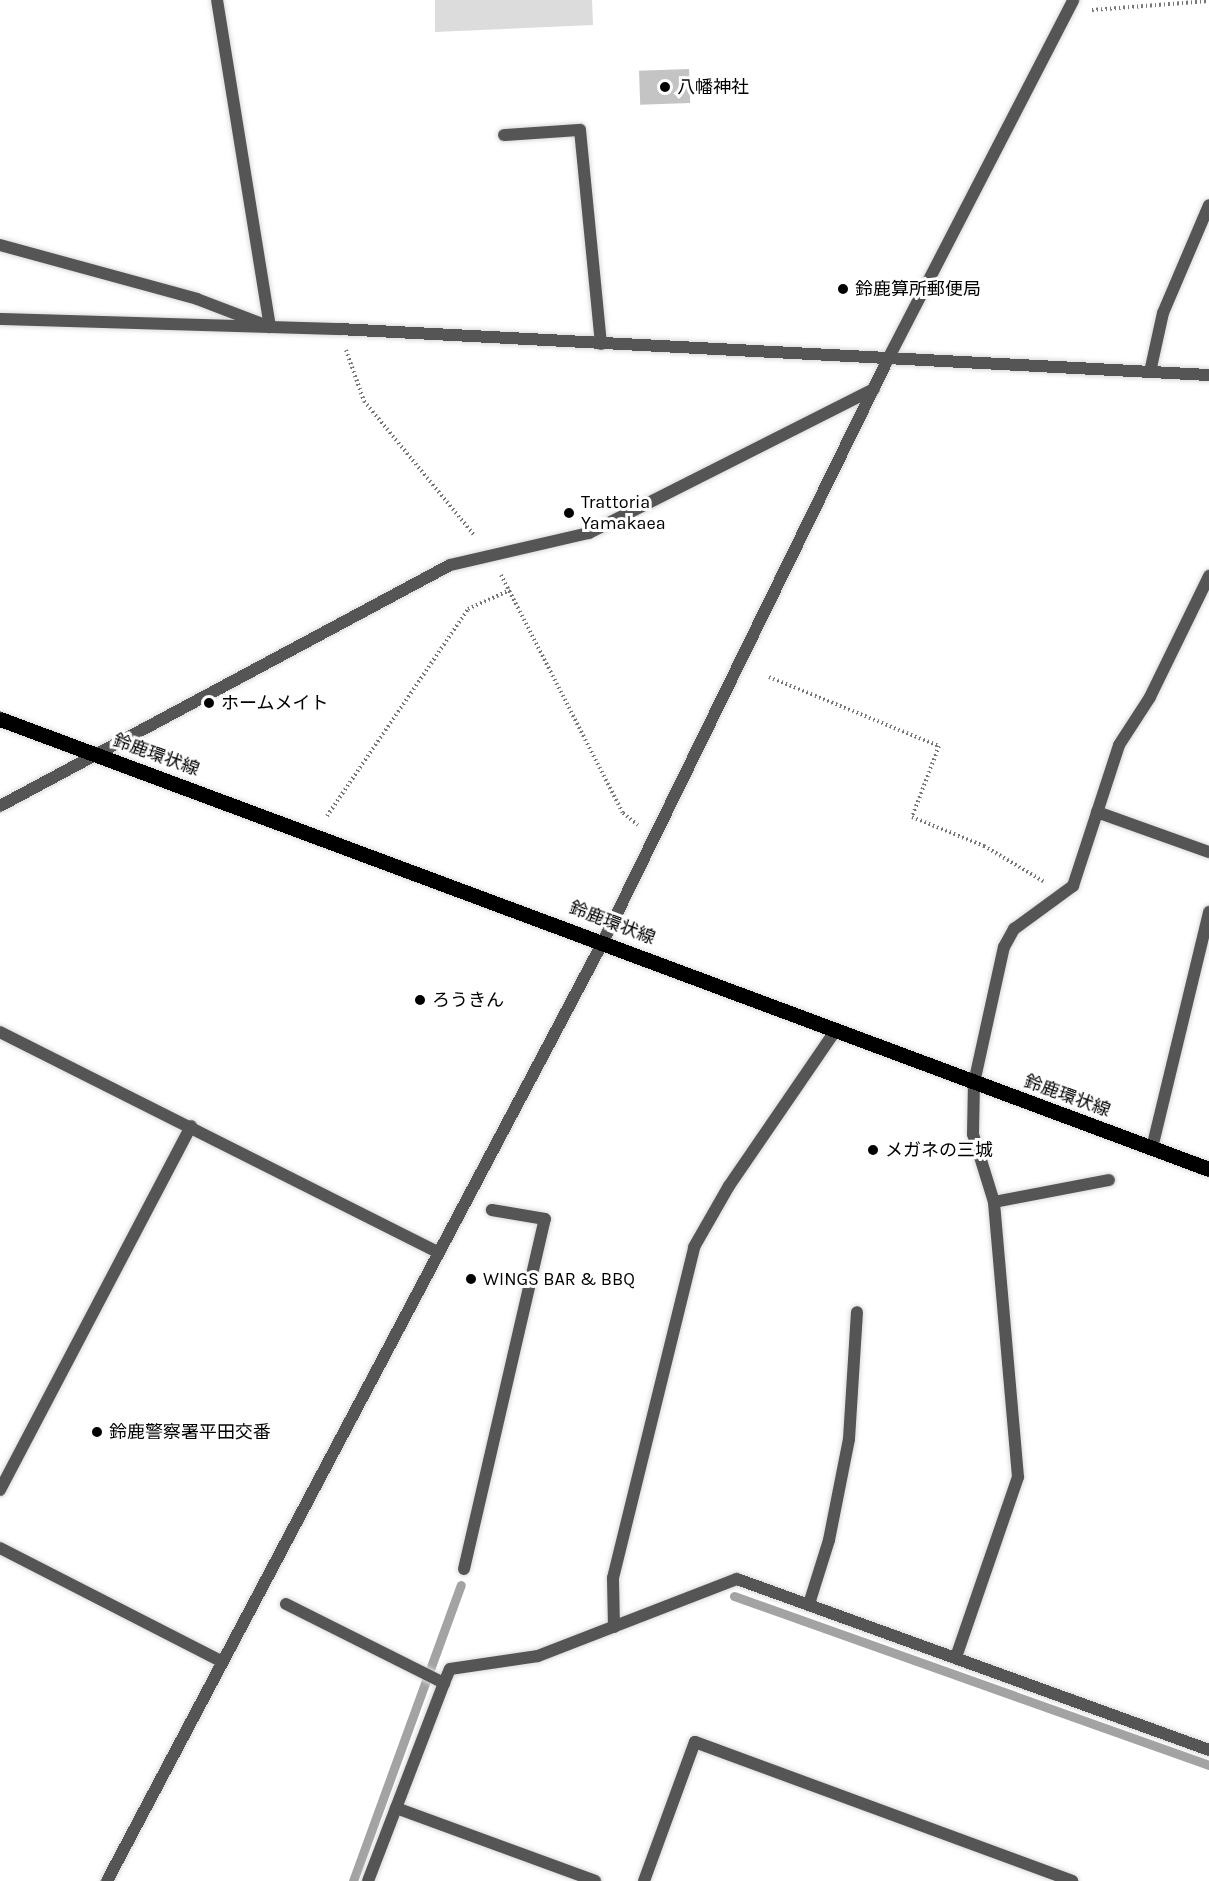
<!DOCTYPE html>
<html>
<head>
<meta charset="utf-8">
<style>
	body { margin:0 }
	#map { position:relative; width:1209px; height:1881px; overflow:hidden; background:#fff; font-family:Karla,"Noto Sans JP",sans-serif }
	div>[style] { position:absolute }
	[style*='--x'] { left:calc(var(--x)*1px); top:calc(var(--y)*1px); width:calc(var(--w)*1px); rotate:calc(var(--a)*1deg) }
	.green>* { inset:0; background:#dcdcdc }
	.stream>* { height:9px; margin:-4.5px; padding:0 4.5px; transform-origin:4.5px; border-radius:4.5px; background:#a3a3a3 }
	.building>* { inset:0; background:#c4c4c4; transform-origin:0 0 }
	.path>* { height:4px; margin-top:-2px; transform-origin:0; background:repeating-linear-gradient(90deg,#777 0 1.5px,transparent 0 4.5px) }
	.roads { filter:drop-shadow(0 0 2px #dbdbdb) drop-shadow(0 0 2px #dbdbdb) }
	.service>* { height:12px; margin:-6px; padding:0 6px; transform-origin:6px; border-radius:6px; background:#555 }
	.minor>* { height:12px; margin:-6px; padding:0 6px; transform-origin:6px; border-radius:6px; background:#555 }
	.tertiary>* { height:12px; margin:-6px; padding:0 6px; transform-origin:6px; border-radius:6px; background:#555 }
	.primary>* { height:15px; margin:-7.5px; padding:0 7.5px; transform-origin:7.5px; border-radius:7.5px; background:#000 }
	.dots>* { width:16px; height:16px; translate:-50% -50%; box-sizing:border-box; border:3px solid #fff; border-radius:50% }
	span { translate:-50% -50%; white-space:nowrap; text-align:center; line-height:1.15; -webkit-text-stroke:6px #fff; paint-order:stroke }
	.poi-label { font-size:18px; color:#000 }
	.left { translate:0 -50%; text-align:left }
	.street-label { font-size:18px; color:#000 }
</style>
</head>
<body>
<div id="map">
	<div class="green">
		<div style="clip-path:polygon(435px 0,592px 0,593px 25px,435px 32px)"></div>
	</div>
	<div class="stream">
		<div style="--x:734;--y:1596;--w:504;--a:19.59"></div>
		<div style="--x:353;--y:1881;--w:315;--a:-70"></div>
	</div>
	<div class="building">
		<div style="left:689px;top:69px;width:34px;height:50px;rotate:88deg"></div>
	</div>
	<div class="path">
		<div style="--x:1092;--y:10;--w:117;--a:-4.4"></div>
		<div style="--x:346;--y:350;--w:54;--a:70.6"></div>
		<div style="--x:364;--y:401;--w:175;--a:50.6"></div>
		<div style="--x:501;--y:575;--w:267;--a:62.9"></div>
		<div style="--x:623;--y:813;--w:19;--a:39"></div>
		<div style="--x:769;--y:677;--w:183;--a:22.1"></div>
		<div style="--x:939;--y:746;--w:76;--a:110.8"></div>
		<div style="--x:912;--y:817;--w:78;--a:21.9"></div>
		<div style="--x:984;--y:846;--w:69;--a:30.7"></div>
		<div style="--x:327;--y:816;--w:250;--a:-55.7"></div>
		<div style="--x:468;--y:609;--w:46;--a:-24.3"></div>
	</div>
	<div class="roads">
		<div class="service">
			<div style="--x:614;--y:1627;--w:49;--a:-91.2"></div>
			<div style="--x:613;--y:1578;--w:341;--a:-76.2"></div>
			<div style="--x:694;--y:1247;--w:70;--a:-60.2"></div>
			<div style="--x:729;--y:1186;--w:189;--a:-55.6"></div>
		</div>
		<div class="minor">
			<div style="--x:504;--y:135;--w:76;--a:-3.8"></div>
			<div style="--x:580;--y:130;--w:215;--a:84.4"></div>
			<div style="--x:0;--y:245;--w:204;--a:15.3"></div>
			<div style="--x:197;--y:299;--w:78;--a:21"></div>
			<div style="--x:270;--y:327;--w:331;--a:-99.2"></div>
			<div style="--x:1150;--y:372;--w:60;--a:-77.6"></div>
			<div style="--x:1163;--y:313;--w:117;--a:-66.9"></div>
			<div style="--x:0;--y:806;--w:510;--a:-28.17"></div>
			<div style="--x:450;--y:565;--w:143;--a:-13"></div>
			<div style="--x:589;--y:533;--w:319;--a:-26.8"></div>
			<div style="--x:1097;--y:812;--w:119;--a:19.7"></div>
			<div style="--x:0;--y:1032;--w:489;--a:26.7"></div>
			<div style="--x:1152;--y:1148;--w:243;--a:-76.4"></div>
			<div style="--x:994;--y:1202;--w:117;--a:-10.8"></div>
			<div style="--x:0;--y:1490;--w:411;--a:-62.3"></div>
			<div style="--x:464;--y:1569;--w:359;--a:-77"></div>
			<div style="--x:545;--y:1219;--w:54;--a:-170.4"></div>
			<div style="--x:286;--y:1604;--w:177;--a:26.6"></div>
			<div style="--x:444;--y:1683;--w:15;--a:-67"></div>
			<div style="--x:450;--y:1669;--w:89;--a:-8.4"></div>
			<div style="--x:538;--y:1656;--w:213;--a:-21.2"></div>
			<div style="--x:737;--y:1579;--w:502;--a:19.91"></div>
			<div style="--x:809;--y:1604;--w:67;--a:-72.6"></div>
			<div style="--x:829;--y:1540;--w:103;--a:-78.8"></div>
			<div style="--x:849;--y:1439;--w:127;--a:-86.4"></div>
			<div style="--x:956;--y:1657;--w:190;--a:-71"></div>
			<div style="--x:1018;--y:1477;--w:276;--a:-95"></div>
			<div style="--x:994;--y:1202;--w:71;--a:-107.2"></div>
			<div style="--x:973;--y:1134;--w:51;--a:-88.9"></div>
			<div style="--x:974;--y:1083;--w:139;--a:-77.6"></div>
			<div style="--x:1004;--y:947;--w:21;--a:-61"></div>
			<div style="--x:1014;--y:929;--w:73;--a:-36.1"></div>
			<div style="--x:1073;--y:886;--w:148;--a:-71.9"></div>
			<div style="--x:1119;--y:745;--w:57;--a:-57.1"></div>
			<div style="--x:1150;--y:697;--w:135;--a:-64"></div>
			<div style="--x:396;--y:1808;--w:212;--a:20.1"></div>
			<div style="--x:368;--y:1881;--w:212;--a:-69"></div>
			<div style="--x:644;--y:1881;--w:148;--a:-69.9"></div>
			<div style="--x:695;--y:1742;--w:402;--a:20.2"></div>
		</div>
		<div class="tertiary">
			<div style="--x:0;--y:319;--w:339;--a:1.7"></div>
			<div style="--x:339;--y:329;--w:871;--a:3.03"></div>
			<div style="--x:0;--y:1548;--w:250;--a:27.1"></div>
			<div style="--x:107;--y:1881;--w:1064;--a:-62.16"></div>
			<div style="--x:604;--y:940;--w:644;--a:-63.95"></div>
			<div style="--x:887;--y:361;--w:406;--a:-62.7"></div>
		</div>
		<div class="primary">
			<div style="--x:0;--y:719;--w:1290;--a:20.42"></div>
		</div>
	</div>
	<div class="dots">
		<div style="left:665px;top:87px;background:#000"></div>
		<div style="left:843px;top:289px;background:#000"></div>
		<div style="left:569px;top:513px;background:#000"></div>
		<div style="left:209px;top:703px;background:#000"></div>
		<div style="left:420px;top:1000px;background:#000"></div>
		<div style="left:873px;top:1150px;background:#000"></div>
		<div style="left:471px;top:1279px;background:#000"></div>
		<div style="left:97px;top:1432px;background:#000"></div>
	</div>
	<div class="poi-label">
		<span class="left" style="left:677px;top:87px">八幡神社</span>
		<span class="left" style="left:855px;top:289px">鈴鹿算所郵便局</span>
		<span class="left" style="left:581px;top:513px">Trattoria<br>Yamakaea</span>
		<span class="left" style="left:221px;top:703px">ホームメイト</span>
		<span class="left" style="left:432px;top:1000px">ろうきん</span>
		<span class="left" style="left:885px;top:1150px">メガネの三城</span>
		<span class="left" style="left:483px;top:1279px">WINGS BAR &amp; BBQ</span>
		<span class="left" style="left:109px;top:1432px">鈴鹿警察署平田交番</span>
	</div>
	<div class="street-label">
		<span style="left:156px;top:755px;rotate:20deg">鈴鹿環状線</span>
		<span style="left:612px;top:923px;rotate:21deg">鈴鹿環状線</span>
		<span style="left:1067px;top:1096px;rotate:20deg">鈴鹿環状線</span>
	</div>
</div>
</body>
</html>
